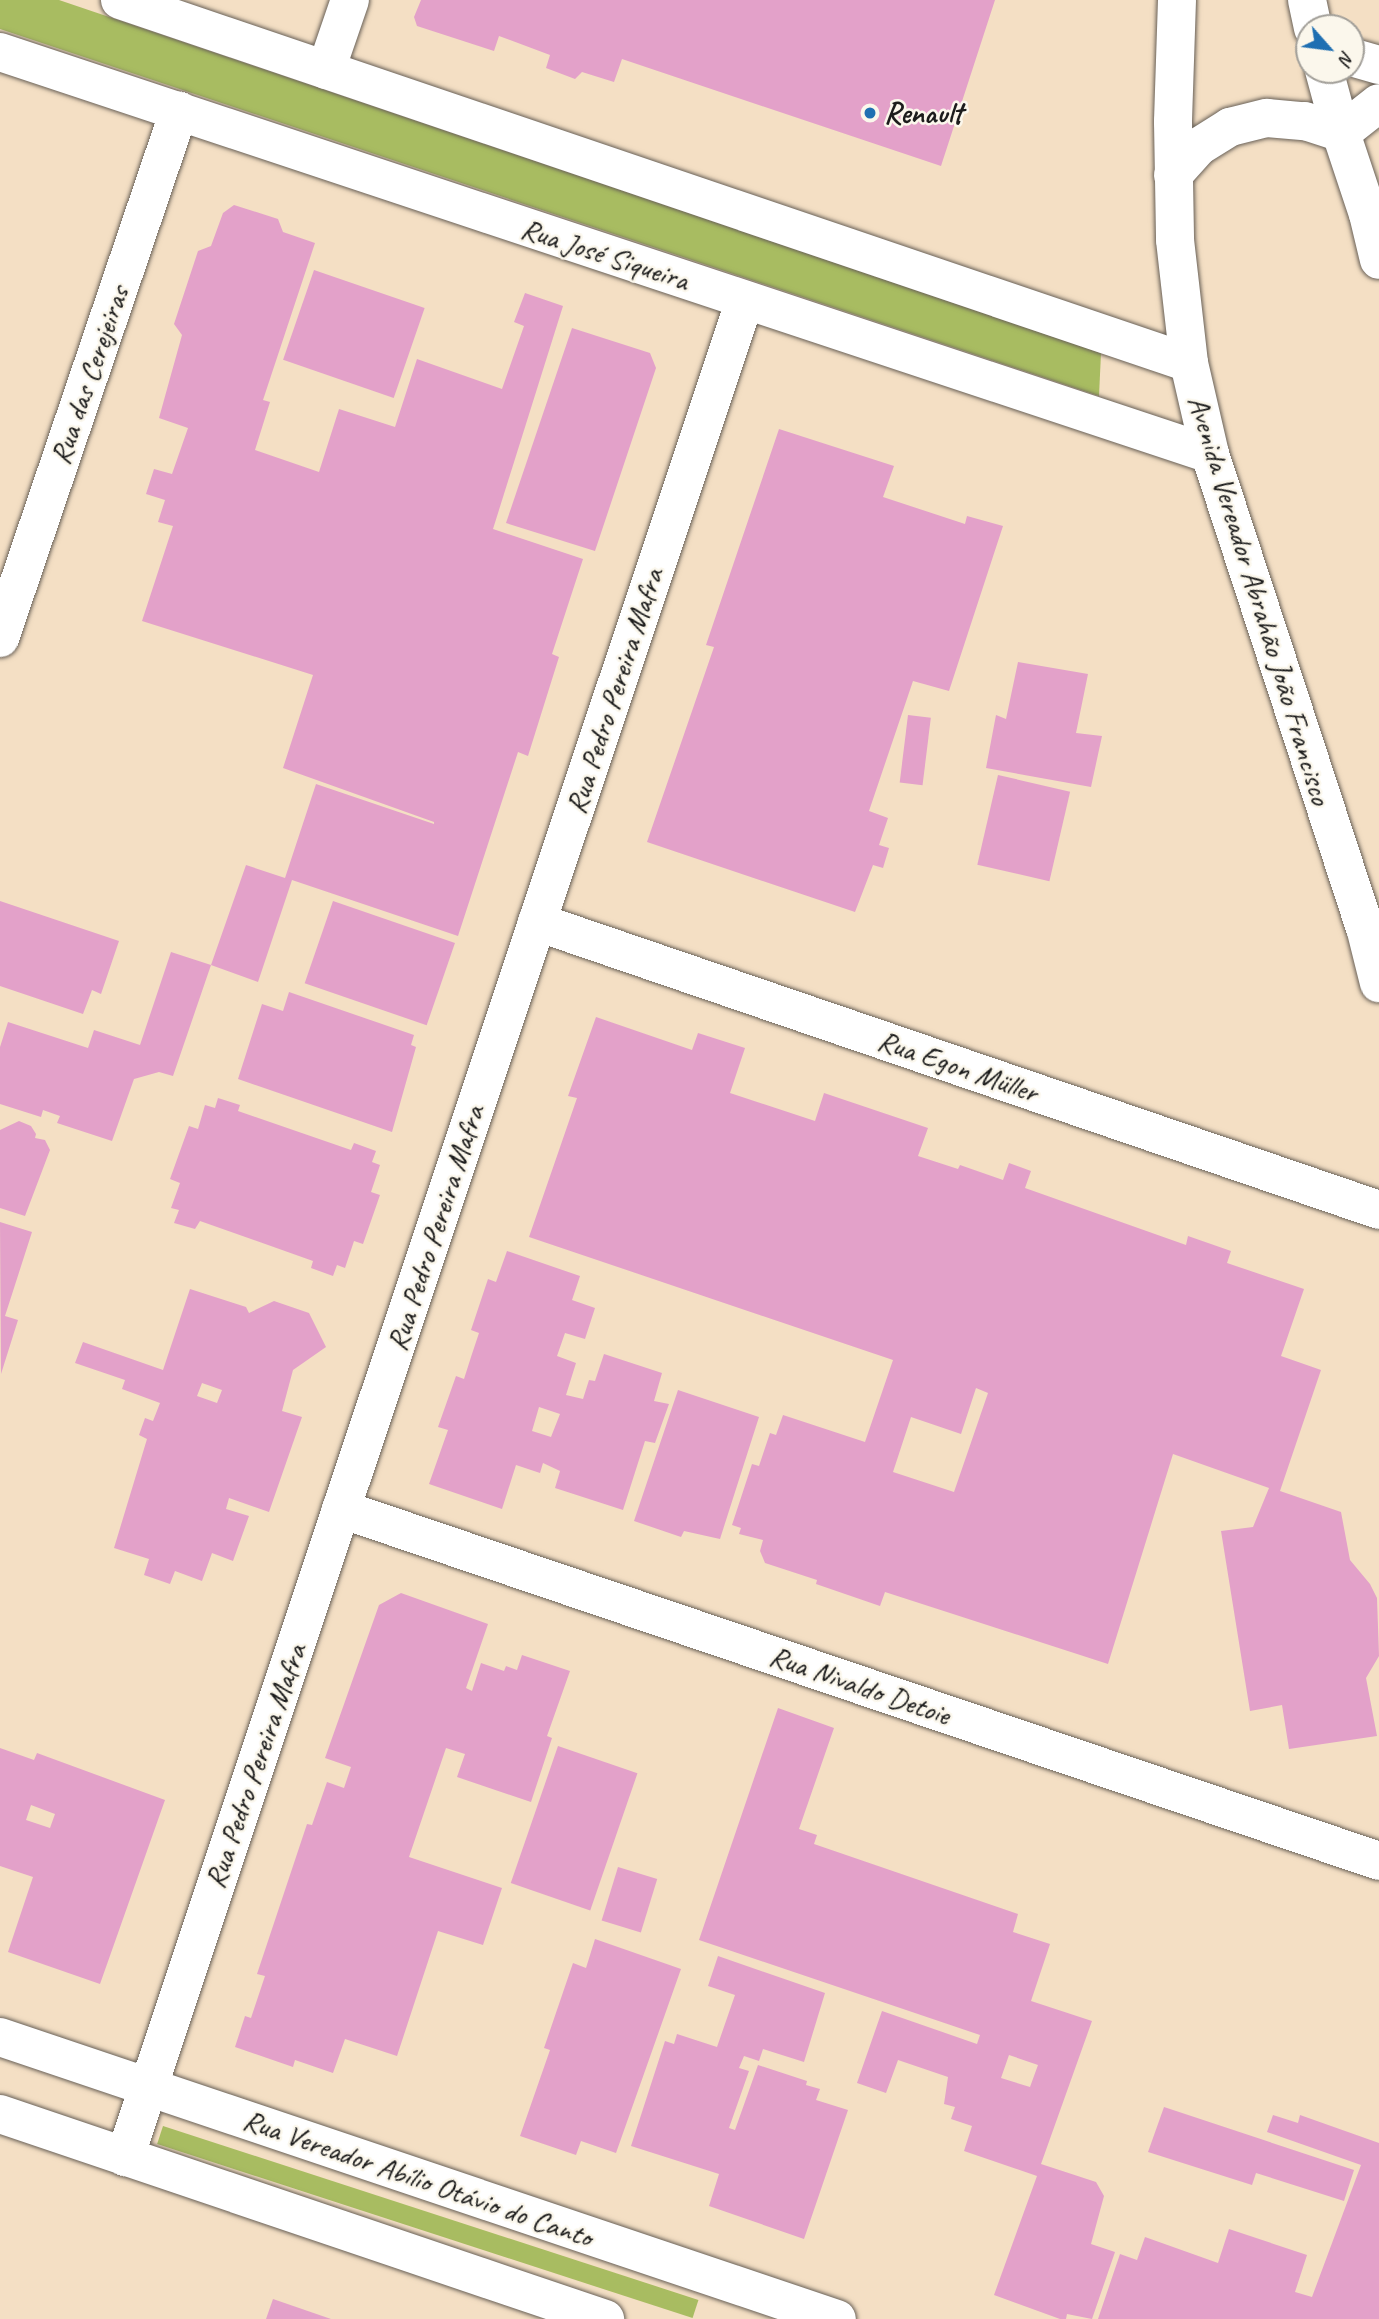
<!DOCTYPE html>
<html>
<head>
<meta charset="utf-8">
<style>
	body { margin:0 }
	#map { position:relative; width:1379px; height:2319px; overflow:hidden; background:#f4dfc4; font-family:Caveat,sans-serif }
	div>[style] { position:absolute }
	[style*='--x'] { left:calc(var(--x)*1px); top:calc(var(--y)*1px); width:calc(var(--w)*1px); rotate:calc(var(--a)*1deg) }
	.green>* { inset:0; background:#a8bc61; transform-origin:0 0 }
	.building>* { inset:0; background:#e3a1c9; transform-origin:0 0 }
	.roads { filter:drop-shadow(0 0 2px #686057) drop-shadow(0 0 2px #686057) }
	.minor>* { height:38px; margin:-19px; padding:0 19px; transform-origin:19px; border-radius:19px; background:#fff }
	.primary>* { height:38px; margin:-19px; padding:0 19px; transform-origin:19px; border-radius:19px; background:#fff }
	.dots>* { width:19px; height:19px; translate:-50% -50%; box-sizing:border-box; border:4px solid #fbf7ec; border-radius:50% }
	span { translate:-50% -50%; white-space:nowrap; text-align:center; line-height:1.15; -webkit-text-stroke:5px #fbf7ec; paint-order:stroke }
	.poi-label { font-size:30px; color:#1c1c1c; font-weight:700 }
	.left { translate:0 -50%; text-align:left }
	.street-label { font-size:30px; color:#1c1c1c }
	.north { position:absolute; left:1295px; top:14px; width:70px; height:70px; box-sizing:border-box; background:#fbf7ec; border:2px solid #a29f99; border-radius:50%; rotate:118deg; font-size:19px; font-weight:700; line-height:28px; text-align:center; color:#1c1c1c }
	.north::after { content:''; display:block; margin:auto; width:24px; height:32px; background:#1f6fb2; clip-path:polygon(50% 0,100% 100%,50% 72%,0 100%) }
</style>
</head>
<body>
<div id="map">
	<div class="green">
		<div style="clip-path:polygon(0 0,59px 0,1101px 353px,1099px 396px,0 29px)"></div>
		<div style="left:163px;top:2126px;width:563px;height:19px;rotate:18deg"></div>
	</div>
	<div class="building">
		<div style="clip-path:polygon(421px 0,995px 0,941px 166px,622px 59px,614px 82px,582px 72px,575px 79px,546px 68px,550px 55px,499px 36px,494px 51px,417px 26px,414px 17px)"></div>
		<div style="clip-path:polygon(234px 205px,278px 219px,283px 232px,315px 243px,263px 400px,270px 402px,255px 450px,319px 472px,339px 409px,395px 427px,417px 359px,502px 389px,524px 326px,514px 322px,525px 293px,563px 306px,493px 529px,583px 559px,552px 654px,559px 657px,528px 756px,518px 752px,458px 936px,292px 880px,258px 982px,211px 965px,173px 1076px,159px 1072px,134px 1079px,112px 1141px,57px 1123px,60px 1116px,43px 1110px,41px 1117px,0 1104px,0 1047px,8px 1022px,88px 1048px,94px 1030px,140px 1045px,171px 952px,211px 965px,246px 865px,285px 878px,316px 784px,434px 824px,434px 822px,283px 768px,313px 675px,142px 621px,173px 526px,158px 522px,165px 500px,146px 494px,154px 469px,172px 474px,188px 428px,159px 418px,182px 335px,174px 324px,198px 251px,211px 246px,223px 213px)"></div>
		<div style="left:314px;top:270px;width:117px;height:95px;rotate:19deg"></div>
		<div style="clip-path:polygon(572px 328px,650px 353px,656px 368px,595px 551px,506px 523px)"></div>
		<div style="clip-path:polygon(779px 429px,894px 466px,883px 497px,965px 524px,967px 516px,1003px 526px,949px 691px,913px 681px,869px 811px,888px 818px,879px 845px,889px 848px,883px 868px,873px 865px,855px 912px,647px 842px,714px 647px,706px 645px)"></div>
		<div style="clip-path:polygon(1018px 662px,1088px 674px,1076px 733px,1102px 736px,1091px 787px,986px 768px,996px 715px,1006px 719px)"></div>
		<div style="left:908px;top:715px;width:23px;height:68px;rotate:7deg"></div>
		<div style="left:998px;top:775px;width:74px;height:92px;rotate:13deg"></div>
		<div style="clip-path:polygon(0 901px,119px 941px,101px 994px,92px 990px,83px 1014px,0 986px)"></div>
		<div style="left:333px;top:901px;width:129px;height:87px;rotate:19deg"></div>
		<div style="clip-path:polygon(289px 992px,414px 1035px,411px 1045px,416px 1047px,392px 1132px,238px 1079px,262px 1004px,283px 1011px)"></div>
		<div style="clip-path:polygon(evenodd,596px 1017px,692px 1050px,698px 1033px,745px 1048px,730px 1093px,815px 1121px,824px 1093px,928px 1128px,918px 1156px,958px 1169px,960px 1165px,1003px 1180px,1009px 1163px,1031px 1171px,1025px 1188px,1186px 1245px,1188px 1236px,1231px 1251px,1227px 1263px,1304px 1289px,1281px 1356px,1321px 1370px,1280px 1491px,1341px 1512px,1350px 1560px,1370px 1584px,1377px 1598px,1379px 1656px,1366px 1678px,1377px 1736px,1289px 1749px,1282px 1705px,1250px 1711px,1221px 1531px,1253px 1527px,1269px 1488px,1173px 1454px,1108px 1664px,885px 1592px,880px 1606px,816px 1584px,817px 1580px,765px 1563px,760px 1551px,763px 1540px,739px 1534px,741px 1528px,732px 1525px,752px 1464px,759px 1466px,770px 1433px,776px 1435px,783px 1415px,865px 1442px,893px 1360px,529px 1237px,577px 1098px,568px 1096px,596px 1017px,976px 1388px,988px 1393px,954px 1492px,893px 1472px,911px 1417px,961px 1434px,976px 1388px)"></div>
		<div style="clip-path:polygon(218px 1098px,240px 1105px,238px 1111px,351px 1150px,354px 1143px,376px 1151px,372px 1162px,380px 1165px,371px 1192px,380px 1195px,363px 1244px,354px 1241px,345px 1268px,337px 1265px,333px 1276px,311px 1268px,313px 1261px,200px 1221px,195px 1229px,174px 1223px,179px 1210px,171px 1208px,180px 1183px,170px 1179px,189px 1126px,198px 1129px,205px 1105px,215px 1108px)"></div>
		<div style="clip-path:polygon(19px 1121px,31px 1126px,36px 1134px,35px 1138px,45px 1140px,50px 1150px,25px 1216px,0 1208px,0 1130px)"></div>
		<div style="clip-path:polygon(0 1222px,32px 1232px,5px 1316px,18px 1320px,1px 1374px)"></div>
		<div style="clip-path:polygon(evenodd,507px 1251px,580px 1276px,572px 1300px,595px 1308px,585px 1339px,565px 1333px,557px 1356px,576px 1363px,566px 1395px,583px 1399px,589px 1380px,595px 1381px,604px 1354px,662px 1373px,654px 1401px,669px 1404px,655px 1443px,645px 1441px,623px 1510px,555px 1488px,560px 1471px,543px 1463px,540px 1473px,516px 1465px,502px 1509px,429px 1484px,448px 1430px,438px 1427px,456px 1376px,464px 1379px,471px 1357px,479px 1333px,471px 1330px,488px 1279px,496px 1282px,507px 1251px,539px 1407px,560px 1414px,551px 1437px,532px 1431px,539px 1407px)"></div>
		<div style="clip-path:polygon(evenodd,190px 1289px,246px 1307px,249px 1313px,274px 1301px,309px 1313px,326px 1347px,293px 1370px,282px 1411px,302px 1417px,269px 1512px,229px 1498px,226px 1509px,249px 1516px,233px 1561px,212px 1553px,202px 1581px,175px 1571px,170px 1584px,144px 1575px,149px 1559px,114px 1548px,147px 1439px,139px 1435px,145px 1418px,153px 1421px,160px 1403px,122px 1389px,125px 1380px,75px 1363px,83px 1342px,163px 1370px,190px 1289px,202px 1383px,222px 1390px,217px 1403px,197px 1396px,202px 1383px)"></div>
		<div style="clip-path:polygon(678px 1390px,759px 1417px,720px 1539px,684px 1531px,681px 1537px,634px 1521px)"></div>
		<div style="clip-path:polygon(401px 1593px,488px 1624px,466px 1688px,472px 1691px,481px 1663px,504px 1671px,506px 1666px,517px 1670px,522px 1655px,570px 1671px,547px 1736px,552px 1738px,531px 1802px,457px 1777px,465px 1754px,446px 1748px,409px 1857px,502px 1888px,483px 1945px,438px 1931px,397px 2056px,345px 2039px,333px 2073px,295px 2060px,293px 2067px,235px 2047px,245px 2016px,251px 2018px,265px 1976px,257px 1974px,307px 1824px,312px 1825px,327px 1782px,344px 1788px,351px 1767px,325px 1758px,379px 1605px)"></div>
		<div style="clip-path:polygon(evenodd,778px 1708px,834px 1728px,799px 1829px,817px 1835px,814px 1844px,1018px 1914px,1013px 1932px,1050px 1944px,1031px 2001px,1092px 2021px,1041px 2164px,1096px 2182px,1104px 2196px,1091px 2244px,1115px 2252px,1092px 2319px,1067px 2314px,1066px 2319px,1060px 2319px,994px 2295px,1037px 2176px,964px 2151px,972px 2126px,951px 2119px,955px 2107px,944px 2104px,948px 2077px,898px 2060px,886px 2093px,857px 2083px,882px 2011px,977px 2044px,980px 2035px,699px 1940px,778px 1708px,1009px 2055px,1038px 2065px,1030px 2087px,1001px 2078px,1009px 2055px)"></div>
		<div style="left:558px;top:1746px;width:84px;height:145px;rotate:19deg"></div>
		<div style="clip-path:polygon(evenodd,0 1748px,34px 1760px,37px 1753px,165px 1800px,100px 1984px,8px 1952px,33px 1877px,0 1866px,0 1748px,31px 1805px,55px 1814px,50px 1828px,26px 1820px,31px 1805px)"></div>
		<div style="left:618px;top:1867px;width:41px;height:56px;rotate:17deg"></div>
		<div style="clip-path:polygon(595px 1939px,681px 1969px,616px 2153px,581px 2141px,576px 2155px,520px 2136px,550px 2050px,544px 2048px,573px 1963px,586px 1968px)"></div>
		<div style="clip-path:polygon(718px 1956px,825px 1993px,804px 2062px,763px 2049px,759px 2061px,744px 2056px,739px 2068px,749px 2071px,729px 2128px,735px 2130px,758px 2065px,807px 2081px,806px 2085px,820px 2089px,816px 2100px,848px 2110px,804px 2239px,709px 2206px,719px 2174px,631px 2146px,665px 2041px,674px 2044px,677px 2034px,717px 2047px,735px 1995px,708px 1986px)"></div>
		<div style="clip-path:polygon(1164px 2107px,1354px 2170px,1344px 2201px,1256px 2173px,1252px 2185px,1148px 2152px)"></div>
		<div style="clip-path:polygon(1273px 2115px,1298px 2123px,1300px 2115px,1379px 2143px,1379px 2319px,1098px 2319px,1120px 2254px,1137px 2260px,1145px 2237px,1218px 2263px,1229px 2229px,1307px 2255px,1295px 2292px,1312px 2297px,1361px 2165px,1267px 2132px)"></div>
		<div style="clip-path:polygon(273px 2299px,331px 2319px,266px 2319px)"></div>
	</div>
	<div class="roads">
		<div class="minor">
			<div style="--x:120;--y:0;--w:1129;--a:18.76"></div>
			<div style="--x:0;--y:52;--w:1275;--a:18.38"></div>
			<div style="--x:1351;--y:57;--w:29;--a:16"></div>
			<div style="--x:326;--y:70;--w:74;--a:-71.1"></div>
			<div style="--x:1341;--y:133;--w:48;--a:-38.3"></div>
			<div style="--x:0;--y:638;--w:557;--a:-71.24"></div>
			<div style="--x:537;--y:922;--w:890;--a:18.88"></div>
			<div style="--x:341;--y:1509;--w:1096;--a:18.73"></div>
			<div style="--x:0;--y:2037;--w:883;--a:18.62"></div>
			<div style="--x:0;--y:2114;--w:639;--a:18.72"></div>
			<div style="--x:125;--y:2157;--w:1958;--a:-71.54"></div>
		</div>
		<div class="primary">
			<div style="--x:1177;--y:0;--w:122;--a:91.9"></div>
			<div style="--x:1173;--y:122;--w:118;--a:89"></div>
			<div style="--x:1175;--y:240;--w:124;--a:83.5"></div>
			<div style="--x:1189;--y:363;--w:93;--a:77"></div>
			<div style="--x:1210;--y:454;--w:498;--a:71.9"></div>
			<div style="--x:1365;--y:927;--w:58;--a:76"></div>
			<div style="--x:1307;--y:0;--w:29;--a:78"></div>
			<div style="--x:1324;--y:70;--w:65;--a:74.9"></div>
			<div style="--x:1341;--y:133;--w:85;--a:71.6"></div>
			<div style="--x:1368;--y:214;--w:47;--a:76.6"></div>
			<div style="--x:1173;--y:175;--w:38;--a:-48"></div>
			<div style="--x:1198;--y:147;--w:38;--a:-32"></div>
			<div style="--x:1230;--y:127;--w:38;--a:-14"></div>
			<div style="--x:1267;--y:118;--w:38;--a:5"></div>
			<div style="--x:1305;--y:121;--w:38;--a:18"></div>
		</div>
	</div>
	<div class="dots">
		<div style="left:870px;top:113px;background:#1f6fb2"></div>
	</div>
	<div class="poi-label">
		<span class="left" style="left:884px;top:113px">Renault</span>
	</div>
	<div class="street-label">
		<span style="left:605px;top:254px;rotate:18deg">Rua José Siqueira</span>
		<span style="left:89px;top:375px;rotate:-71deg">Rua das Cerejeiras</span>
		<span style="left:1260px;top:600px;rotate:73deg">Avenida Vereador Abrahão João Francisco</span>
		<span style="left:614px;top:691px;rotate:-72deg">Rua Pedro Pereira Mafra</span>
		<span style="left:958px;top:1066px;rotate:19deg">Rua Egon Müller</span>
		<span style="left:435px;top:1228px;rotate:-72deg">Rua Pedro Pereira Mafra</span>
		<span style="left:860px;top:1685px;rotate:19deg">Rua Nivaldo Detoie</span>
		<span style="left:255px;top:1766px;rotate:-71deg">Rua Pedro Pereira Mafra</span>
		<span style="left:418px;top:2178px;rotate:19deg">Rua Vereador Abílio Otávio do Canto</span>
	</div>
	<div class="north">N</div>
</div>
</body>
</html>
